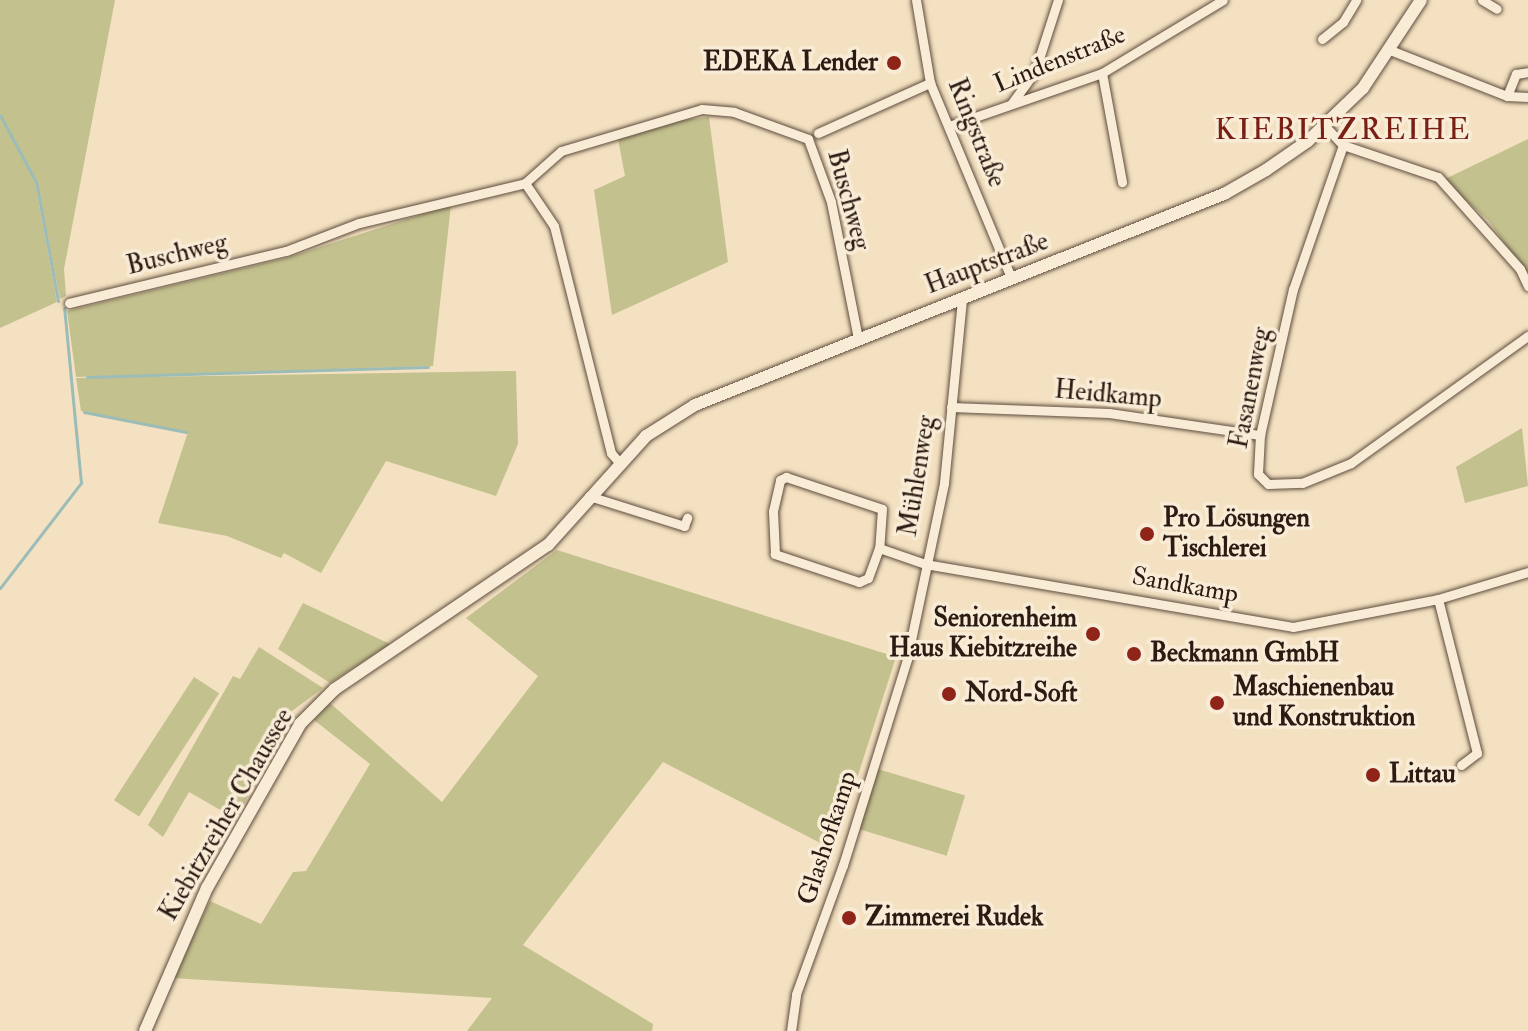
<!DOCTYPE html>
<html>
<head>
<meta charset="utf-8">
<style>
	body { margin:0 }
	#map { position:relative; width:1528px; height:1031px; overflow:hidden; background:#f4e1c1; font-family:"IM FELL Double Pica",serif }
	div>[style] { position:absolute }
	[style*='--x'] { left:calc(var(--x)*1px); top:calc(var(--y)*1px); width:calc(var(--w)*1px); rotate:calc(var(--a)*1deg) }
	.green>* { inset:0; background:#c3c18e; transform-origin:0 0 }
	.stream>* { height:3px; margin:-1.5px; padding:0 1.5px; transform-origin:1.5px; border-radius:1.5px; background:#9cbcb7 }
	.roads { filter:drop-shadow(0 0 2px #5e4c3e) drop-shadow(0 0 2px #5e4c3e) }
	.minor>* { height:9px; margin:-4.5px; padding:0 4.5px; transform-origin:4.5px; border-radius:4.5px; background:#f8ecd7 }
	.tertiary>* { height:12px; margin:-6px; padding:0 6px; transform-origin:6px; border-radius:6px; background:#f8ecd7 }
	.dots>* { width:22px; height:22px; translate:-50% -50%; box-sizing:border-box; border:4px solid #f8ecd7; border-radius:50% }
	span { translate:-50% -50%; white-space:nowrap; text-align:center; line-height:1.15; -webkit-text-stroke:7px #f8ecd7; paint-order:stroke }
	.street-label { font-size:26px; color:#2c1b13 }
	.poi-label { font-size:26px; color:#2c1b13; font-weight:700 }
	.right { translate:-100% -50%; text-align:right }
	.left { translate:0 -50%; text-align:left }
	.quarter-label { font-size:30px; color:#7a1f14; letter-spacing:2px }
</style>
</head>
<body>
<div id="map">
	<div class="green">
		<div style="clip-path:polygon(0 0,115px 0,64px 269px,66px 296px,60px 299px,36px 181px,0 113px)"></div>
		<div style="clip-path:polygon(0 116px,35px 182px,57px 302px,0 328px)"></div>
		<div style="clip-path:polygon(709px 117px,728px 262px,612px 315px,594px 190px,625px 176px,618px 139px,666px 122px)"></div>
		<div style="clip-path:polygon(1528px 139px,1528px 272px,1526px 273px,1488px 220px,1443px 180px)"></div>
		<div style="clip-path:polygon(451px 205px,433px 366px,76px 377px,67px 311px,286px 258px)"></div>
		<div style="clip-path:polygon(516px 371px,518px 444px,496px 496px,386px 461px,321px 573px,284px 553px,281px 558px,227px 536px,158px 523px,188px 432px,81px 411px,76px 378px)"></div>
		<div style="clip-path:polygon(1522px 428px,1528px 486px,1465px 503px,1456px 467px)"></div>
		<div style="clip-path:polygon(557px 550px,896px 657px,834px 850px,663px 762px,523px 945px,653px 1024px,652px 1031px,467px 1031px,492px 998px,173px 978px,210px 901px,261px 924px,293px 872px,306px 871px,370px 764px,314px 720px,330px 703px,442px 802px,538px 676px,466px 618px)"></div>
		<div style="clip-path:polygon(303px 603px,390px 644px,330px 683px,278px 649px)"></div>
		<div style="clip-path:polygon(259px 647px,323px 688px,292px 711px,236px 819px,189px 792px,163px 837px,148px 825px,233px 676px,240px 679px)"></div>
		<div style="left:194px;top:677px;width:30px;height:147px;rotate:33deg"></div>
		<div style="left:878px;top:769px;width:91px;height:63px;rotate:17deg"></div>
	</div>
	<div class="stream">
		<div style="--x:0;--y:115;--w:76;--a:61.8"></div>
		<div style="--x:36;--y:182;--w:121;--a:79.5"></div>
		<div style="--x:87;--y:377;--w:341;--a:-1.7"></div>
		<div style="--x:84;--y:412;--w:104;--a:11.1"></div>
		<div style="--x:0;--y:588;--w:133;--a:-52.4"></div>
		<div style="--x:81;--y:483;--w:176;--a:-95.5"></div>
	</div>
	<div class="roads">
		<div class="minor">
			<div style="--x:916;--y:0;--w:84;--a:80.4"></div>
			<div style="--x:930;--y:83;--w:211;--a:67.4"></div>
			<div style="--x:1482;--y:0;--w:17;--a:31"></div>
			<div style="--x:1322;--y:39;--w:27;--a:-39"></div>
			<div style="--x:1343;--y:22;--w:26;--a:-59"></div>
			<div style="--x:1390;--y:50;--w:126;--a:21.5"></div>
			<div style="--x:1507;--y:96;--w:21;--a:3"></div>
			<div style="--x:1102;--y:73;--w:111;--a:79.6"></div>
			<div style="--x:1507;--y:96;--w:24;--a:-68"></div>
			<div style="--x:1516;--y:74;--w:12;--a:-9"></div>
			<div style="--x:1012;--y:103;--w:39;--a:-54"></div>
			<div style="--x:1035;--y:71;--w:75;--a:-72.1"></div>
			<div style="--x:949;--y:126;--w:162;--a:-19.1"></div>
			<div style="--x:1102;--y:73;--w:141;--a:-31.1"></div>
			<div style="--x:1325;--y:126;--w:26;--a:47"></div>
			<div style="--x:1343;--y:145;--w:100;--a:18.6"></div>
			<div style="--x:1438;--y:177;--w:123;--a:48.3"></div>
			<div style="--x:1520;--y:269;--w:19;--a:65"></div>
			<div style="--x:818;--y:133;--w:123;--a:-24.1"></div>
			<div style="--x:1343;--y:145;--w:152;--a:109.1"></div>
			<div style="--x:1293;--y:289;--w:150;--a:102.7"></div>
			<div style="--x:1260;--y:435;--w:39;--a:93"></div>
			<div style="--x:1258;--y:474;--w:14;--a:45"></div>
			<div style="--x:1268;--y:484;--w:34;--a:-2"></div>
			<div style="--x:1302;--y:483;--w:53;--a:-22.2"></div>
			<div style="--x:1351;--y:463;--w:218;--a:-35.7"></div>
			<div style="--x:525;--y:183;--w:52;--a:56"></div>
			<div style="--x:554;--y:226;--w:234;--a:75.9"></div>
			<div style="--x:611;--y:453;--w:11;--a:49"></div>
			<div style="--x:69;--y:303;--w:223;--a:-13.5"></div>
			<div style="--x:286;--y:251;--w:78;--a:-21"></div>
			<div style="--x:359;--y:223;--w:171;--a:-13.5"></div>
			<div style="--x:525;--y:183;--w:48;--a:-41.6"></div>
			<div style="--x:561;--y:151;--w:147;--a:-16.6"></div>
			<div style="--x:702;--y:109;--w:32;--a:5"></div>
			<div style="--x:734;--y:112;--w:79;--a:20"></div>
			<div style="--x:808;--y:139;--w:67;--a:69.9"></div>
			<div style="--x:831;--y:202;--w:139;--a:78.8"></div>
			<div style="--x:951;--y:407;--w:158;--a:2.2"></div>
			<div style="--x:1109;--y:413;--w:153;--a:8.3"></div>
			<div style="--x:786;--y:477;--w:101;--a:18.4"></div>
			<div style="--x:882;--y:509;--w:39;--a:94"></div>
			<div style="--x:879;--y:548;--w:32;--a:110"></div>
			<div style="--x:868;--y:578;--w:10;--a:156"></div>
			<div style="--x:859;--y:582;--w:89;--a:-161.6"></div>
			<div style="--x:775;--y:554;--w:43;--a:-92.7"></div>
			<div style="--x:773;--y:511;--w:32;--a:-77"></div>
			<div style="--x:780;--y:480;--w:7;--a:-27"></div>
			<div style="--x:589;--y:496;--w:100;--a:17.5"></div>
			<div style="--x:684;--y:526;--w:9;--a:-69"></div>
			<div style="--x:879;--y:548;--w:49;--a:19.2"></div>
			<div style="--x:925;--y:564;--w:373;--a:9.7"></div>
			<div style="--x:1293;--y:627;--w:148;--a:-10.9"></div>
			<div style="--x:1438;--y:599;--w:94;--a:-16.7"></div>
			<div style="--x:1438;--y:599;--w:159;--a:75.8"></div>
			<div style="--x:1477;--y:753;--w:20;--a:143"></div>
			<div style="--x:791;--y:1031;--w:37;--a:-82"></div>
			<div style="--x:796;--y:994;--w:137;--a:-70"></div>
			<div style="--x:843;--y:865;--w:216;--a:-72.7"></div>
			<div style="--x:907;--y:659;--w:180;--a:-78.1"></div>
			<div style="--x:944;--y:483;--w:186;--a:-84.4"></div>
		</div>
		<div class="tertiary">
			<div style="--x:145;--y:1031;--w:156;--a:-66.6"></div>
			<div style="--x:207;--y:888;--w:189;--a:-60.4"></div>
			<div style="--x:300;--y:724;--w:49;--a:-45"></div>
			<div style="--x:335;--y:689;--w:257;--a:-34.1"></div>
			<div style="--x:548;--y:545;--w:147;--a:-48"></div>
			<div style="--x:646;--y:436;--w:58;--a:-32.3"></div>
			<div style="--x:695;--y:405;--w:570;--a:-21.75"></div>
			<div style="--x:1224;--y:194;--w:48;--a:-29.7"></div>
			<div style="--x:1266;--y:170;--w:51;--a:-34.6"></div>
			<div style="--x:1308;--y:141;--w:76;--a:-43.9"></div>
			<div style="--x:1363;--y:88;--w:105;--a:-56.6"></div>
		</div>
	</div>
	<div class="dots">
		<div style="left:894px;top:63px;background:#8f2418"></div>
		<div style="left:1147px;top:534px;background:#8f2418"></div>
		<div style="left:1093px;top:634px;background:#8f2418"></div>
		<div style="left:1134px;top:654px;background:#8f2418"></div>
		<div style="left:949px;top:694px;background:#8f2418"></div>
		<div style="left:1217px;top:703px;background:#8f2418"></div>
		<div style="left:1373px;top:775px;background:#8f2418"></div>
		<div style="left:849px;top:918px;background:#8f2418"></div>
	</div>
	<div class="street-label">
		<span style="left:1060px;top:60px;rotate:-22deg">Lindenstraße</span>
		<span style="left:976px;top:133px;rotate:68deg">Ringstraße</span>
		<span style="left:848px;top:200px;rotate:75deg">Buschweg</span>
		<span style="left:177px;top:255px;rotate:-14deg">Buschweg</span>
		<span style="left:987px;top:264px;rotate:-21deg">Hauptstraße</span>
		<span style="left:1251px;top:388px;rotate:-79deg">Fasanenweg</span>
		<span style="left:1108px;top:395px;rotate:5deg">Heidkamp</span>
		<span style="left:918px;top:476px;rotate:-81deg">Mühlenweg</span>
		<span style="left:1185px;top:586px;rotate:10deg">Sandkamp</span>
		<span style="left:227px;top:815px;rotate:-60deg">Kiebitzreiher Chaussee</span>
		<span style="left:828px;top:838px;rotate:-72deg">Glashofkamp</span>
	</div>
	<div class="poi-label">
		<span class="right" style="left:878px;top:63px">EDEKA Lender</span>
		<span class="left" style="left:1163px;top:534px">Pro Lösungen<br>Tischlerei</span>
		<span class="right" style="left:1077px;top:634px">Seniorenheim<br>Haus Kiebitzreihe</span>
		<span class="left" style="left:1150px;top:654px">Beckmann GmbH</span>
		<span class="left" style="left:1233px;top:703px">Maschienenbau<br>und Konstruktion</span>
		<span class="left" style="left:965px;top:694px">Nord-Soft</span>
		<span class="left" style="left:1389px;top:775px">Littau</span>
		<span class="left" style="left:865px;top:918px">Zimmerei Rudek</span>
	</div>
	<div class="quarter-label">
		<span style="left:1343px;top:130px">KIEBITZREIHE</span>
	</div>
</div>
</body>
</html>
